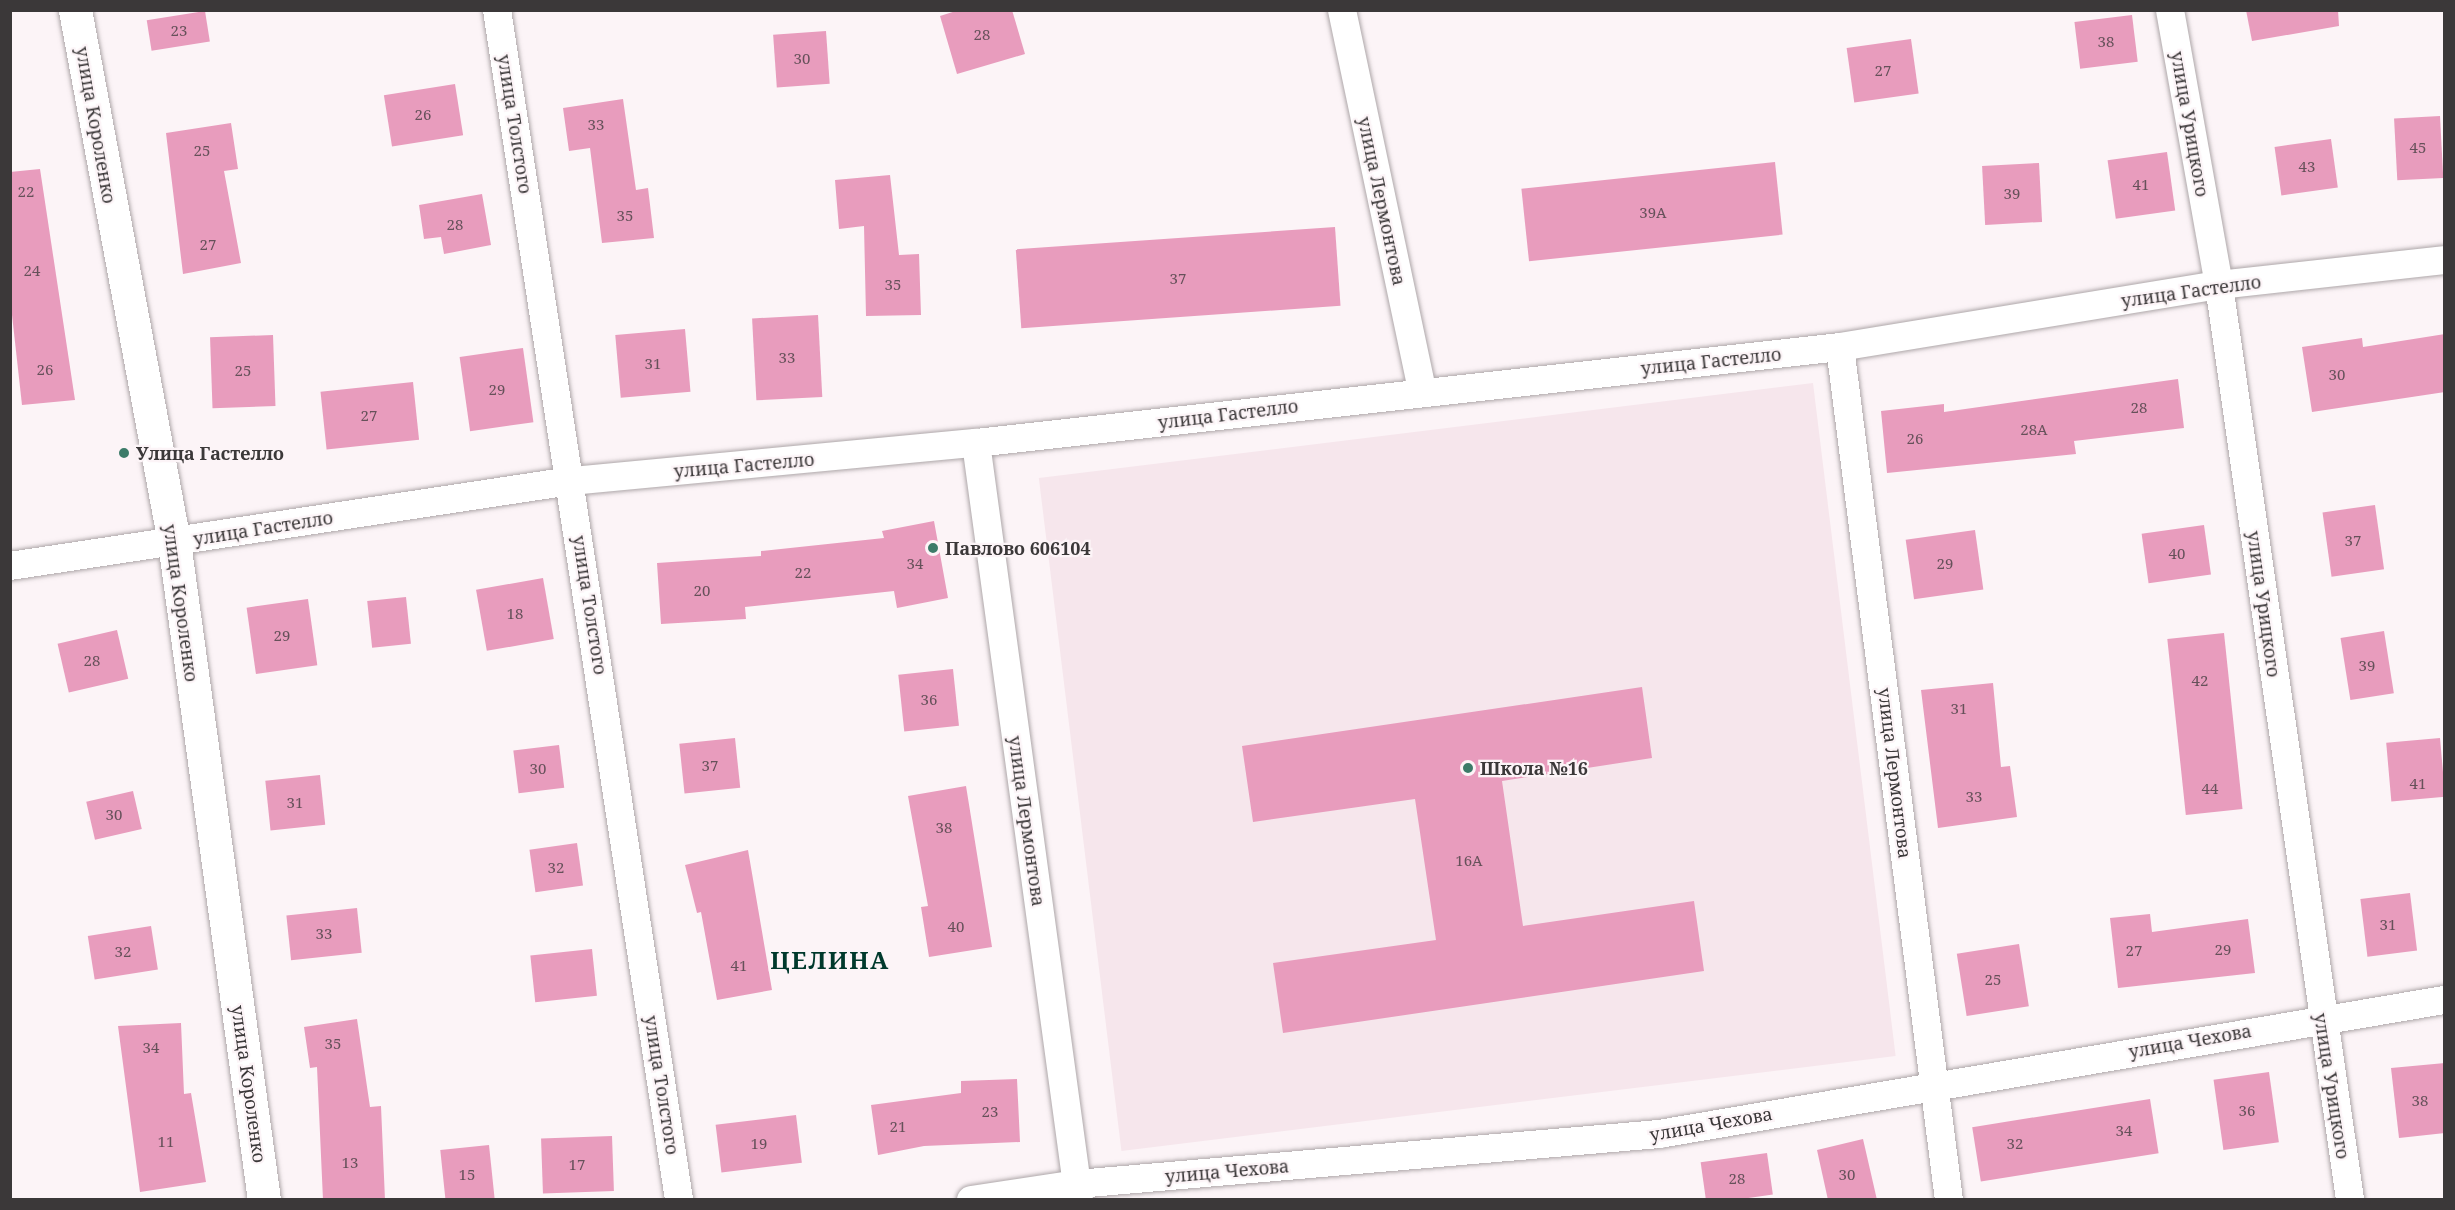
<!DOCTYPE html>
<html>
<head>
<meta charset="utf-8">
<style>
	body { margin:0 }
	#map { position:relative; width:2455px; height:1210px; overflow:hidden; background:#fcf4f7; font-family:"Noto Serif",serif }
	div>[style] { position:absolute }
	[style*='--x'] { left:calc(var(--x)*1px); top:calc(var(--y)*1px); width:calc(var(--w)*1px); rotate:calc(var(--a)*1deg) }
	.built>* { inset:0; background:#f6e6ec; transform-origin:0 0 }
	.building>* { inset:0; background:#e89cbd; transform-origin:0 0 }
	.roads { filter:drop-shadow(0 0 2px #aea7a9) drop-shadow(0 0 2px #aea7a9) }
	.street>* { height:28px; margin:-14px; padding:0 14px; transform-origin:14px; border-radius:14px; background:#fff }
	.secondary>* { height:33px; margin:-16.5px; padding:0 16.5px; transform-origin:16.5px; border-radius:16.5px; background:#fff }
	.dots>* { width:16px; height:16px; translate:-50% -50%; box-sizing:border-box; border:3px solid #fcf4f7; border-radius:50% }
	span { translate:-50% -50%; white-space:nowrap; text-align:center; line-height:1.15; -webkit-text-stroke:4.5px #fcf4f7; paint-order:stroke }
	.number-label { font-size:15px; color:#66515a }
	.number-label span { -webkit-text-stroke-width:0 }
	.street-label { font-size:18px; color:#3b3839 }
	.poi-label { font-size:18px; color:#3b3839; font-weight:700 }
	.left { translate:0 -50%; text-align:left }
	.district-label { font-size:24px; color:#00392c; font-weight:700; letter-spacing:1.5px }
	.frame { position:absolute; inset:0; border:12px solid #3b3839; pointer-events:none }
</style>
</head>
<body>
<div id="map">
	<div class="built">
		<div style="left:1813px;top:383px;width:678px;height:780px;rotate:83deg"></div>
	</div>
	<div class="building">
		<div style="clip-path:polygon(959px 10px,1012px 10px,1025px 54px,957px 74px,940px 16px)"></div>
		<div style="clip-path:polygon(2246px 10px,2338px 10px,2339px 26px,2252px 41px)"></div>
		<div style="left:205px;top:11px;width:31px;height:59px;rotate:81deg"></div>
		<div style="left:2132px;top:15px;width:47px;height:58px;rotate:83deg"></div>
		<div style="left:826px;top:31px;width:53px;height:53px;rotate:86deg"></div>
		<div style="left:1911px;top:39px;width:55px;height:65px;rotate:82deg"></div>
		<div style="left:455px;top:84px;width:52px;height:72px;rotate:81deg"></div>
		<div style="clip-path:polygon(623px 99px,636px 190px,648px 188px,654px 238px,602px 243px,590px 148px,569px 151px,563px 108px)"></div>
		<div style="left:2440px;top:116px;width:62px;height:46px;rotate:87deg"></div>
		<div style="clip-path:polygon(231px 123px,238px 169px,224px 171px,241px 263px,183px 274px,166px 133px)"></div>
		<div style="left:2331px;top:139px;width:49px;height:57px;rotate:82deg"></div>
		<div style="left:2167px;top:152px;width:59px;height:60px;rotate:82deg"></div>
		<div style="left:1775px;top:162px;width:73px;height:255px;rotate:84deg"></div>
		<div style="left:2039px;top:163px;width:59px;height:57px;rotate:87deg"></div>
		<div style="clip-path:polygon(40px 169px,75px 400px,22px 405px,10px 297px,10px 172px)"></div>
		<div style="clip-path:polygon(890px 175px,899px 255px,919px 254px,921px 315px,866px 316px,864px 226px,839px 229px,835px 180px)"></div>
		<div style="clip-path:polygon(482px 194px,491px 245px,444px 254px,441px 237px,424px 239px,419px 205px)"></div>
		<div style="left:1335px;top:227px;width:79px;height:320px;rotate:86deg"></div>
		<div style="left:818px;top:315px;width:82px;height:66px;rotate:87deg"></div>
		<div style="left:685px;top:329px;width:63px;height:70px;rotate:85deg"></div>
		<div style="clip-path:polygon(2445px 334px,2445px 392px,2312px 412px,2302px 347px,2362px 338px,2363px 347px)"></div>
		<div style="left:273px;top:335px;width:71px;height:63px;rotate:88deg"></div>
		<div style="left:523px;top:348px;width:75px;height:64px;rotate:82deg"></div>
		<div style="clip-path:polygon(2178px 379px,2184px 428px,2074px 441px,2076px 454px,1887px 473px,1881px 411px,1944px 404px,1944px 412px)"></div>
		<div style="left:413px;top:382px;width:58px;height:93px;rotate:84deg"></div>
		<div style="left:2375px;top:505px;width:65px;height:53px;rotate:82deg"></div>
		<div style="clip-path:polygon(934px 521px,948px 598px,897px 608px,894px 591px,745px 607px,746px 619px,661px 624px,657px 563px,761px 556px,761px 551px,884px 538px,882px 531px)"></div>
		<div style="left:2204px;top:525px;width:50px;height:63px;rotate:82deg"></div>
		<div style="left:1975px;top:530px;width:60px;height:70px;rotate:82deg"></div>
		<div style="left:543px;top:578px;width:62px;height:68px;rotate:80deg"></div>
		<div style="left:406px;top:597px;width:47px;height:39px;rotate:84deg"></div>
		<div style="left:308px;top:599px;width:67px;height:62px;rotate:82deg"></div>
		<div style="left:117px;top:630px;width:50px;height:61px;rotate:77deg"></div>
		<div style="left:2384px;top:631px;width:63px;height:44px;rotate:81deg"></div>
		<div style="left:2224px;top:633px;width:177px;height:57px;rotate:84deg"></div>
		<div style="left:953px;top:669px;width:57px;height:55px;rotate:84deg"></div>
		<div style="clip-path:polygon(1993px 683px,2001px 767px,2010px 766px,2017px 817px,1938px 828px,1921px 690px)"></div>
		<div style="clip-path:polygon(1642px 687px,1652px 758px,1502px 781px,1523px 926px,1694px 901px,1704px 971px,1283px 1033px,1273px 963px,1436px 940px,1415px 799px,1253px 822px,1242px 746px)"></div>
		<div style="left:735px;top:738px;width:50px;height:56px;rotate:84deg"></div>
		<div style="left:2440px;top:738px;width:59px;height:54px;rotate:85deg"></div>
		<div style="left:559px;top:745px;width:43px;height:46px;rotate:83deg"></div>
		<div style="left:320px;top:775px;width:50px;height:55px;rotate:84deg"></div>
		<div style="clip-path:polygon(966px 786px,992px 947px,929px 957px,921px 907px,928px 906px,908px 796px)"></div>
		<div style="left:133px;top:791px;width:39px;height:48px;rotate:77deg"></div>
		<div style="left:577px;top:843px;width:43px;height:48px;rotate:82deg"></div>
		<div style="clip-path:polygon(748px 850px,772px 990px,717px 1000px,701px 912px,697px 913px,685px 865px)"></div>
		<div style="left:2410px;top:893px;width:58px;height:50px;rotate:83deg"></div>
		<div style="left:357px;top:908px;width:45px;height:71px;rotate:84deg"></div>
		<div style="clip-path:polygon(2150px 914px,2152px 932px,2248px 919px,2255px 973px,2118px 988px,2110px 918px)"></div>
		<div style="left:151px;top:926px;width:44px;height:64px;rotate:81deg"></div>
		<div style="left:2019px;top:944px;width:63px;height:63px;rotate:81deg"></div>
		<div style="left:592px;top:949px;width:47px;height:62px;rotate:84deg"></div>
		<div style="clip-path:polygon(357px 1019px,370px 1107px,381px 1106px,385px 1200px,323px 1200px,317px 1067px,310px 1068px,304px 1027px)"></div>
		<div style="clip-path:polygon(181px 1023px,184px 1094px,191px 1093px,206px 1182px,140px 1192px,118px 1026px)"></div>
		<div style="clip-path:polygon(2445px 1063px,2445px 1133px,2399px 1138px,2391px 1068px)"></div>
		<div style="left:2269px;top:1072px;width:71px;height:56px;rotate:82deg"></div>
		<div style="clip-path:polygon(1017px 1079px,1020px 1142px,924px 1146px,878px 1155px,871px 1105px,961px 1093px,961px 1081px)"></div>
		<div style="left:2150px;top:1099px;width:55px;height:180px;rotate:81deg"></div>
		<div style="left:796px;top:1115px;width:48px;height:81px;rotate:83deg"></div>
		<div style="left:612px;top:1136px;width:55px;height:71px;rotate:88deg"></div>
		<div style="clip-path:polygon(1863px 1139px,1877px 1200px,1828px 1200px,1817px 1150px)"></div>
		<div style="left:489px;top:1145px;width:55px;height:49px;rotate:84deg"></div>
		<div style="left:1767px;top:1153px;width:42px;height:67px;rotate:82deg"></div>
	</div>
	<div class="roads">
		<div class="street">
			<div style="--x:497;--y:10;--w:1204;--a:81.3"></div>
			<div style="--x:1342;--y:10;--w:389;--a:78.1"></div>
			<div style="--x:2170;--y:10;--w:279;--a:79.9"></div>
			<div style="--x:2219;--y:285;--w:924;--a:81.85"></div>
			<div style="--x:1840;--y:347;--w:860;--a:82.72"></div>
			<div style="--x:976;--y:443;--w:764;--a:82.25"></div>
			<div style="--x:10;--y:566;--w:567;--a:-8.62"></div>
			<div style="--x:571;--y:481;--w:407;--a:-5.4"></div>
			<div style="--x:976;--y:443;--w:869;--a:-6.34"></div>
			<div style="--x:1840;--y:347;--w:384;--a:-9.3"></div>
			<div style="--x:2219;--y:285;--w:226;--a:-6.3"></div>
			<div style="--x:971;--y:1200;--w:107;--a:-8.6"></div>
			<div style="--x:1077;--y:1184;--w:584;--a:-4.91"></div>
			<div style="--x:1659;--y:1134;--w:796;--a:-9.69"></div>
		</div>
		<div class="secondary">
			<div style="--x:75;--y:10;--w:541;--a:79.46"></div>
			<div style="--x:174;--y:542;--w:664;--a:82.21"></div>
		</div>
	</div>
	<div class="dots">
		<div style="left:124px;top:453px;background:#3c7b69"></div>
		<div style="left:933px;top:548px;background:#3c7b69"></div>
		<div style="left:1468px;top:768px;background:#3c7b69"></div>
	</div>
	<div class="number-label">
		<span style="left:179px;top:31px">23</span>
		<span style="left:982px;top:35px">28</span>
		<span style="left:2106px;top:42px">38</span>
		<span style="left:802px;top:59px">30</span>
		<span style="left:1883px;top:71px">27</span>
		<span style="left:423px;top:115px">26</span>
		<span style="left:596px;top:125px">33</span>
		<span style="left:2418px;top:148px">45</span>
		<span style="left:202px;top:151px">25</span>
		<span style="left:2307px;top:167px">43</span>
		<span style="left:2141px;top:185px">41</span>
		<span style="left:26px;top:192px">22</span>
		<span style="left:2012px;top:194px">39</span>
		<span style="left:1653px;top:213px">39А</span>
		<span style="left:625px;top:216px">35</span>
		<span style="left:455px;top:225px">28</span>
		<span style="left:208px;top:245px">27</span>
		<span style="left:32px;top:271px">24</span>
		<span style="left:1178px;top:279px">37</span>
		<span style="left:893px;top:285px">35</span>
		<span style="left:787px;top:358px">33</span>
		<span style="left:653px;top:364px">31</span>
		<span style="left:45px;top:370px">26</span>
		<span style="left:243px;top:371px">25</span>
		<span style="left:2337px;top:375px">30</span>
		<span style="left:497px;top:390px">29</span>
		<span style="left:2139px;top:408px">28</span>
		<span style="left:369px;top:416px">27</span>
		<span style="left:2034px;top:430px">28А</span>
		<span style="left:1915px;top:439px">26</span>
		<span style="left:2353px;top:541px">37</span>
		<span style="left:2177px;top:554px">40</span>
		<span style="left:915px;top:564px">34</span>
		<span style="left:1945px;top:564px">29</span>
		<span style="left:803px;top:573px">22</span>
		<span style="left:702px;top:591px">20</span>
		<span style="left:515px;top:614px">18</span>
		<span style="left:282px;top:636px">29</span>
		<span style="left:92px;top:661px">28</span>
		<span style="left:2367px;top:666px">39</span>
		<span style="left:2200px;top:681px">42</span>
		<span style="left:929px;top:700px">36</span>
		<span style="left:1959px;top:709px">31</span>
		<span style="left:710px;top:766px">37</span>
		<span style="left:538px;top:769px">30</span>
		<span style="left:2418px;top:784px">41</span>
		<span style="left:2210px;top:789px">44</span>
		<span style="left:1974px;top:797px">33</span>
		<span style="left:295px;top:803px">31</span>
		<span style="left:114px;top:815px">30</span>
		<span style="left:944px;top:828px">38</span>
		<span style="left:1469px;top:861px">16А</span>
		<span style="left:556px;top:868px">32</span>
		<span style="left:2388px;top:925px">31</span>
		<span style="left:956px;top:927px">40</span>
		<span style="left:324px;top:934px">33</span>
		<span style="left:2223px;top:950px">29</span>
		<span style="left:2134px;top:951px">27</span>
		<span style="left:123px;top:952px">32</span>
		<span style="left:739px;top:966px">41</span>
		<span style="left:1993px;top:980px">25</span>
		<span style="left:333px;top:1044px">35</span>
		<span style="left:151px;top:1048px">34</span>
		<span style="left:2420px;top:1101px">38</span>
		<span style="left:2247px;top:1111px">36</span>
		<span style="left:990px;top:1112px">23</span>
		<span style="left:898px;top:1127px">21</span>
		<span style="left:2124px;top:1131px">34</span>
		<span style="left:166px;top:1142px">11</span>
		<span style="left:759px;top:1144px">19</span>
		<span style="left:2015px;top:1144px">32</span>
		<span style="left:350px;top:1163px">13</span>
		<span style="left:577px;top:1165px">17</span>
		<span style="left:467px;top:1175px">15</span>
		<span style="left:1847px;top:1175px">30</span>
		<span style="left:1737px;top:1179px">28</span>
	</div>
	<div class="street-label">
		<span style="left:515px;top:124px;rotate:81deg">улица Толстого</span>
		<span style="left:2190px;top:124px;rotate:80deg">улица Урицкого</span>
		<span style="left:96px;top:125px;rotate:80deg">улица Короленко</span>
		<span style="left:1382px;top:201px;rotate:78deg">улица Лермонтова</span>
		<span style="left:2191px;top:291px;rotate:-8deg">улица Гастелло</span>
		<span style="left:1711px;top:361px;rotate:-6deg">улица Гастелло</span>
		<span style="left:1228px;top:414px;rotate:-7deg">улица Гастелло</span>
		<span style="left:744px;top:465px;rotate:-5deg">улица Гастелло</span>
		<span style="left:263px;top:528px;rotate:-9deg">улица Гастелло</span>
		<span style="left:181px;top:603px;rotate:82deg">улица Короленко</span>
		<span style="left:2264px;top:604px;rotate:82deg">улица Урицкого</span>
		<span style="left:590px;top:605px;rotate:81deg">улица Толстого</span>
		<span style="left:1895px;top:773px;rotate:83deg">улица Лермонтова</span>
		<span style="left:1027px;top:821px;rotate:82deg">улица Лермонтова</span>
		<span style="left:2190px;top:1041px;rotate:-10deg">улица Чехова</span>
		<span style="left:249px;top:1084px;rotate:82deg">улица Короленко</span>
		<span style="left:662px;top:1085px;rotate:81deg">улица Толстого</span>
		<span style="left:2332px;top:1086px;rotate:81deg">улица Урицкого</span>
		<span style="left:1711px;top:1124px;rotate:-10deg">улица Чехова</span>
		<span style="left:1227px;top:1171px;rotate:-5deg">улица Чехова</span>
	</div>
	<div class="poi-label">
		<span class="left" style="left:136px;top:453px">Улица Гастелло</span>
		<span class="left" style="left:945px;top:548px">Павлово 606104</span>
		<span class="left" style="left:1480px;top:768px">Школа №16</span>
	</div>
	<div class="district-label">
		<span style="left:830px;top:960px">ЦЕЛИНА</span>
	</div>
	<div class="frame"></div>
</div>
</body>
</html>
